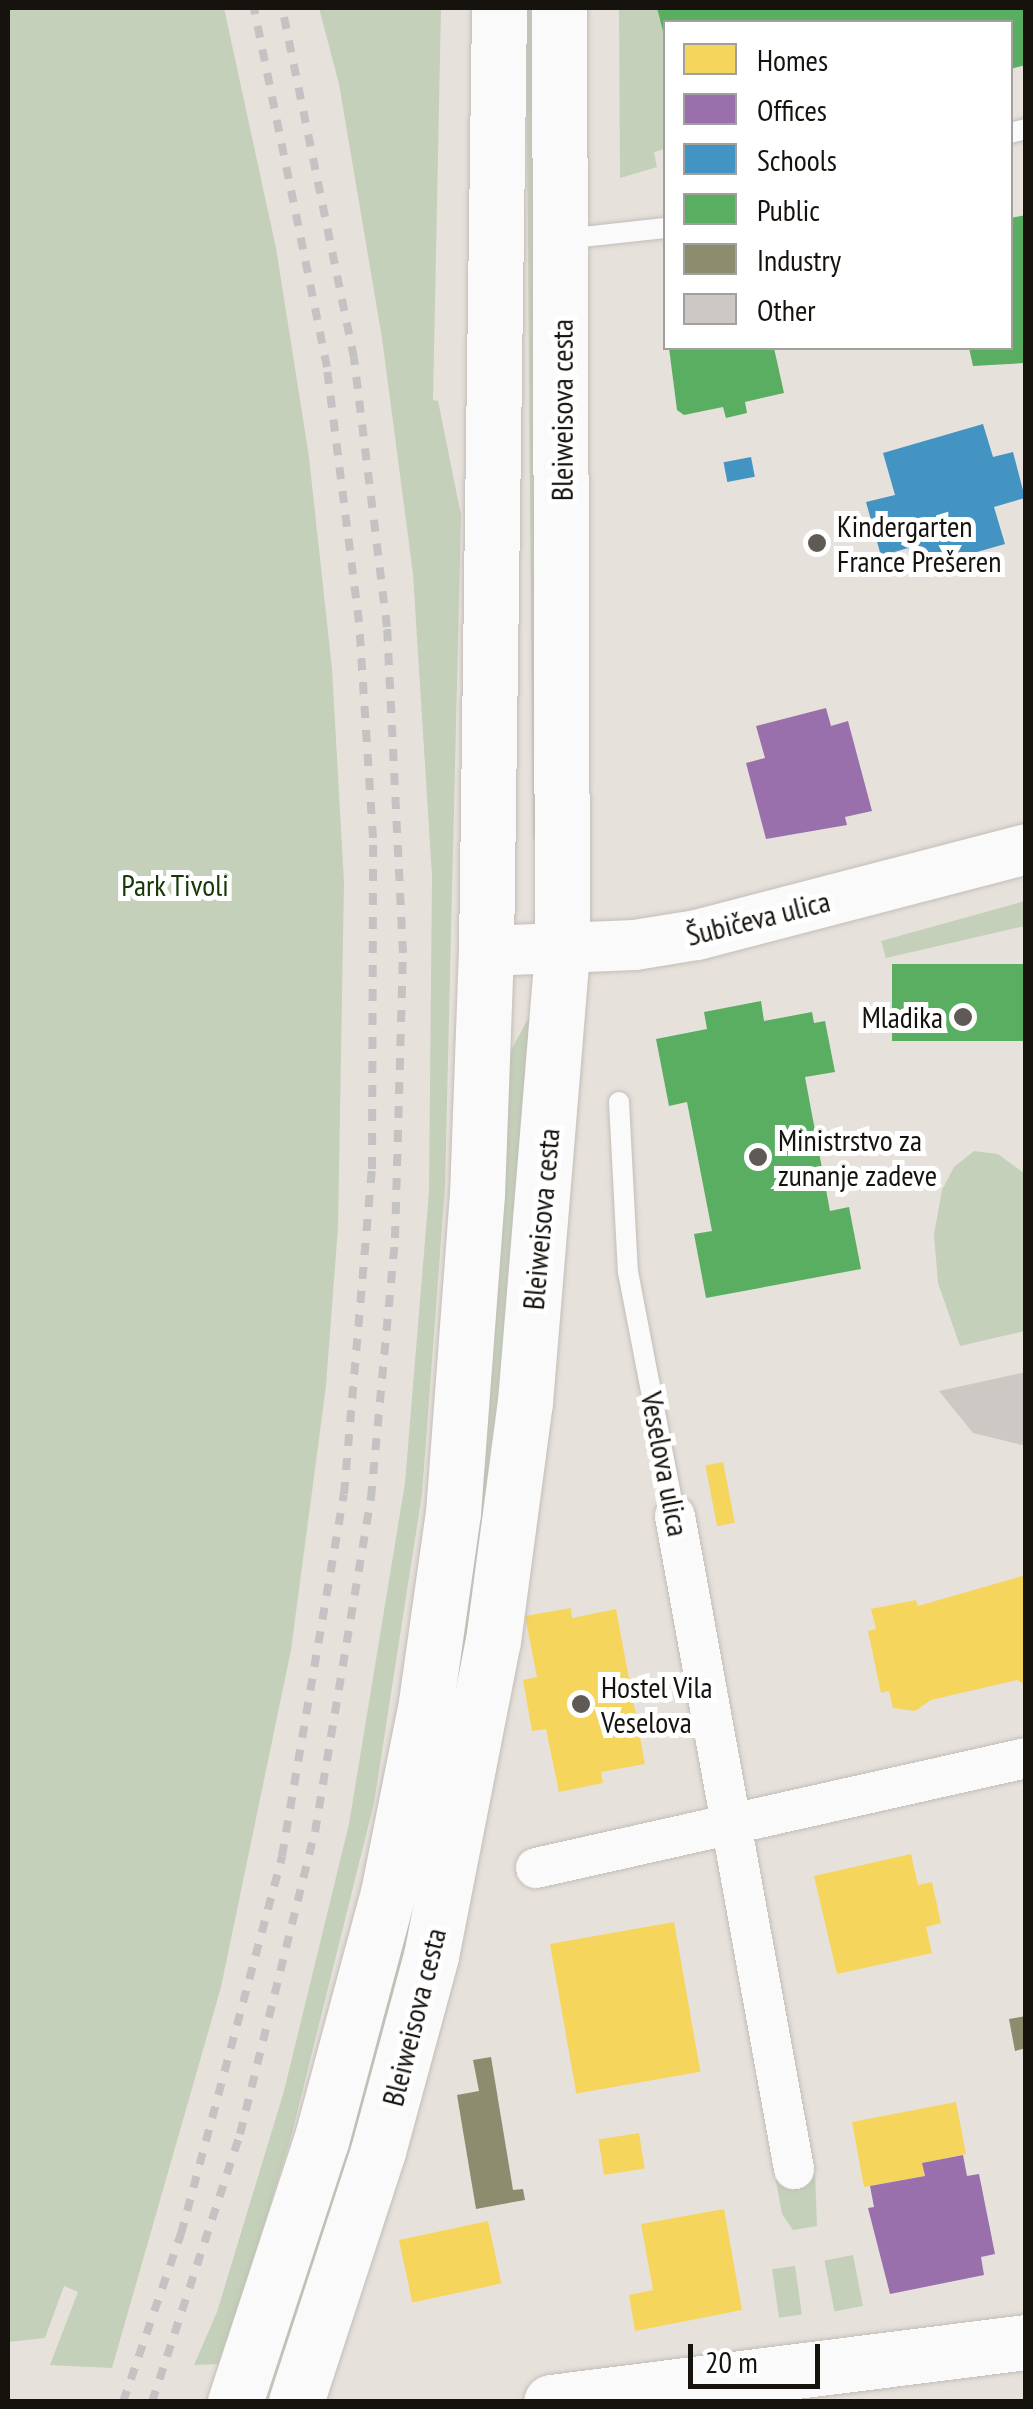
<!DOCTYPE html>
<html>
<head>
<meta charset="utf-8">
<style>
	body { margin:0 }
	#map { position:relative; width:1033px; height:2409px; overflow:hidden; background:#e7e1db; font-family:"PT Sans Narrow",sans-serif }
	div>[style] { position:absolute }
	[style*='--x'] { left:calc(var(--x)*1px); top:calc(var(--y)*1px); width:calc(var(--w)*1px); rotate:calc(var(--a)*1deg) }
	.green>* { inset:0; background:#c4d0b9; transform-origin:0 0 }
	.homes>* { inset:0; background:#f6d55c; transform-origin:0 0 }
	.offices>* { inset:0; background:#9970ab }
	.schools>* { inset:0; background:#4393c3; transform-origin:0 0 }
	.public>* { inset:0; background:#5aae61; transform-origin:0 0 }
	.industry>* { inset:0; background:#8c8c6e }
	.building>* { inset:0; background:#cdc8c4 }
	.roads { filter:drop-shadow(0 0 2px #c2bdb8) drop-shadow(0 0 2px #c2bdb8) }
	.service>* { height:20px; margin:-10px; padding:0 10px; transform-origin:10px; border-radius:10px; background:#fbfafa }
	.minor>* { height:40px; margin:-20px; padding:0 20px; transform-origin:20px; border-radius:20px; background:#fbfafa }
	.tertiary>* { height:50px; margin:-25px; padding:0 25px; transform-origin:25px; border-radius:25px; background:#fbfafa }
	.secondary>* { height:55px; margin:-27.5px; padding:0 27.5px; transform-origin:27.5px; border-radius:27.5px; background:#fbfafa }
	.primary>* { height:55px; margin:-27.5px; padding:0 27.5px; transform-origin:27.5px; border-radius:27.5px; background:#fbfafa }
	.rail>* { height:8px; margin-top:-4px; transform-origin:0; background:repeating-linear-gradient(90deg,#c4c2c2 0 12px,transparent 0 24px) }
	.dots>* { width:28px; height:28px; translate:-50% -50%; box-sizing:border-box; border:5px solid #fff; border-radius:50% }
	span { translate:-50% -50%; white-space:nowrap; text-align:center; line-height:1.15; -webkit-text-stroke:10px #fff; paint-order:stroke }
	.street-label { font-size:30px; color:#16120e }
	.poi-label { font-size:30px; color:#16120e }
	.left { translate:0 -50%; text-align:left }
	.right { translate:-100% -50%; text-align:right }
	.park-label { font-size:30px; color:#163706 }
	.frame { position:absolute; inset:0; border:10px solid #16120e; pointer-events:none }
	.legend { position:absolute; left:663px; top:20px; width:350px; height:330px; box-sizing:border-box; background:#fff; border:2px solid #a2a09f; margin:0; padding:12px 18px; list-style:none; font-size:30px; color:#16120e }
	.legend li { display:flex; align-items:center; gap:20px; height:50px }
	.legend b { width:50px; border:2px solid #a2a09f }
	.scale { position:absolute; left:688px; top:2344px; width:132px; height:45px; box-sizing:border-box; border:5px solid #16120e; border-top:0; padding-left:12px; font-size:30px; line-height:35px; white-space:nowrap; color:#16120e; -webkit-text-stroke:8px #fff; paint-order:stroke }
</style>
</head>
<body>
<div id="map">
	<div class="green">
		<div style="clip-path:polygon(8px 8px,224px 8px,276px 248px,309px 457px,332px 669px,344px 882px,338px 1227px,326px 1386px,291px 1650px,221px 1987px,112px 2368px,50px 2365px,78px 2292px,64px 2286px,45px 2338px,8px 2342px)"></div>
		<div style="clip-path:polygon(319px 8px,441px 8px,433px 400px,438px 401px,461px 515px,445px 1186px,422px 1494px,374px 1803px,290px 2141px,251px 2267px,218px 2364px,194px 2365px,217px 2312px,284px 2091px,349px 1824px,405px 1483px,429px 1192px,432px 876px,413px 574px,382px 338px,339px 84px)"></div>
		<div style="clip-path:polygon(526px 8px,538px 8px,542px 839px,533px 839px)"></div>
		<div style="clip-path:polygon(619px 8px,657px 8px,666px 40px,665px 149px,654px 152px,657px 167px,620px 178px)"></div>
		<div style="clip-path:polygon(1025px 901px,1025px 926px,886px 958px,881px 941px)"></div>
		<div style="clip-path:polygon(529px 1017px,534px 1026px,481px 1572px,391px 2025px,291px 2349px,277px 2346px,300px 2280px,509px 1054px)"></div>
		<div style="clip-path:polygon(974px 1151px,998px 1154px,1025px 1174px,1025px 1331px,960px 1346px,938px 1283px,934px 1234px,942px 1190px,954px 1167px)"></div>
		<div style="clip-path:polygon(815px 2172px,817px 2226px,793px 2230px,782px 2214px,776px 2181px)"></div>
		<div style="left:853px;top:2255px;width:52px;height:29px;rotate:79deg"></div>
		<div style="left:795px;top:2266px;width:49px;height:23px;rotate:82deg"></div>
	</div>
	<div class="homes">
		<div style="left:723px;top:1462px;width:62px;height:18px;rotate:79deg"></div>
		<div style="clip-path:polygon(1026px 1575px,1026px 1685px,1017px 1680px,931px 1700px,915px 1711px,893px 1708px,889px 1691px,881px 1693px,868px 1631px,876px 1629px,871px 1609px,916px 1600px,918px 1606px)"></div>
		<div style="clip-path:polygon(571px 1608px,572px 1618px,616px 1609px,645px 1764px,601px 1772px,603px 1783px,559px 1792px,546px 1729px,532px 1731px,523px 1680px,537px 1677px,525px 1616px)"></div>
		<div style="clip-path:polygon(911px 1854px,918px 1885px,932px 1882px,941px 1923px,926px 1927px,932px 1953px,837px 1974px,814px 1876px)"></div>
		<div style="left:674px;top:1922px;width:152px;height:126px;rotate:80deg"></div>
		<div style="clip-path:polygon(956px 2102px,966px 2154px,922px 2163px,925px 2176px,864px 2187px,852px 2122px)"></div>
		<div style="left:639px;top:2133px;width:36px;height:41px;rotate:81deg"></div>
		<div style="clip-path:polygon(724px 2209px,742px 2310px,635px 2331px,629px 2295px,653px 2290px,641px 2224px)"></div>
		<div style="left:488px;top:2221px;width:64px;height:91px;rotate:78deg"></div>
	</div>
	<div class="offices">
		<div style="clip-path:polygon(826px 708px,831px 726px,848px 721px,872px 811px,845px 817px,847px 825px,766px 839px,746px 763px,765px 758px,756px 726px)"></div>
		<div style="clip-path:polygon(963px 2155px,967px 2176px,979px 2174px,995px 2254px,981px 2257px,984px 2275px,890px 2294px,868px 2208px,874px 2207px,870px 2186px,925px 2176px,922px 2163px)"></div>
	</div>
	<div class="schools">
		<div style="clip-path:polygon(983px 424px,993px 457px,1013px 452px,1025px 498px,994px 507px,1005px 544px,914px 570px,908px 548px,881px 556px,866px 502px,895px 495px,883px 453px)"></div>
		<div style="left:751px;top:457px;width:20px;height:28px;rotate:79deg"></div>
	</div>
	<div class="public">
		<div style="clip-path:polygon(657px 8px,1026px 8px,1026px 65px,1010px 69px,1010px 22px,666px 22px,664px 35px)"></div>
		<div style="clip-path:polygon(1026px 215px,1026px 363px,973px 366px,969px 348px,1010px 348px,1010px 218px)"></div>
		<div style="clip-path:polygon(669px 348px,774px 348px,784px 393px,745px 402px,747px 413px,726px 418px,723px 407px,684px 415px,677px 410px)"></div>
		<div style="left:1026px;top:964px;width:77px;height:134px;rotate:90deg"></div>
		<div style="clip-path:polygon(761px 1001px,764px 1021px,812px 1012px,814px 1023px,825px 1021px,835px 1072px,805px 1077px,830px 1211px,849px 1207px,861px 1269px,706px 1298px,694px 1234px,712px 1231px,687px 1102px,669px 1106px,656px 1039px,707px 1029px,704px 1012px)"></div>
	</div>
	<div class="industry">
		<div style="clip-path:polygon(1026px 2016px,1026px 2048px,1015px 2051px,1009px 2019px)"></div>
		<div style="clip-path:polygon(491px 2057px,513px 2190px,523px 2189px,525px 2200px,476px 2209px,457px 2095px,479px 2091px,473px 2060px)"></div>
	</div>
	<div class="building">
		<div style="clip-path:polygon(1026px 1372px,1026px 1446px,973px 1433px,939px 1391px)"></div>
	</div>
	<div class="roads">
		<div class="service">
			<div style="--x:1010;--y:133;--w:16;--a:-14"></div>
			<div style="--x:564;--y:239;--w:103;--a:-6.2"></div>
			<div style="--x:619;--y:1102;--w:170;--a:87"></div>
			<div style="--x:628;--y:1272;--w:248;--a:79.1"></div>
		</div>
		<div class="minor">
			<div style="--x:675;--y:1516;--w:664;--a:79.67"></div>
			<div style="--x:536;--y:1868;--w:502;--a:-12.65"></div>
		</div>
		<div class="tertiary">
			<div style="--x:486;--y:951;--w:149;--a:-2.3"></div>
			<div style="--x:635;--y:945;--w:63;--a:-9.2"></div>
			<div style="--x:697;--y:935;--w:340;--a:-14.6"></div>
		</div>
		<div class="secondary">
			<div style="--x:551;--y:2402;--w:479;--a:-7.2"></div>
		</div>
		<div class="primary">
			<div style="--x:235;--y:2402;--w:275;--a:-71.8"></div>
			<div style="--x:321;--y:2141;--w:257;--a:-74.9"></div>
			<div style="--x:388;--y:1893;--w:195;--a:-78.7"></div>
			<div style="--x:426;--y:1702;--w:191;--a:-81.9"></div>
			<div style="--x:453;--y:1513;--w:319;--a:-85.7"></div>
			<div style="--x:477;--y:1195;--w:244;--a:-87.9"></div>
			<div style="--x:486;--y:951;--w:943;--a:-89.21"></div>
			<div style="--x:296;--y:2402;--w:264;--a:-71.9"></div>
			<div style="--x:378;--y:2151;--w:202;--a:-74.8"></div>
			<div style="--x:431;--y:1956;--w:321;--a:-78.9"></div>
			<div style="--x:493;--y:1641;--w:241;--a:-82.4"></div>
			<div style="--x:525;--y:1402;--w:456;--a:-85.3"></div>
			<div style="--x:562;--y:948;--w:940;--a:-90.18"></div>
		</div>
	</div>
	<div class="rail">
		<div style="--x:123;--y:2402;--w:178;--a:-71"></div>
		<div style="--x:181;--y:2234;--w:391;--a:-75"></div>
		<div style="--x:282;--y:1856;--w:367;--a:-80.3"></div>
		<div style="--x:344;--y:1494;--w:326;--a:-85.1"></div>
		<div style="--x:372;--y:1169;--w:331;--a:-89.8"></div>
		<div style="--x:373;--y:838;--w:216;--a:-93.7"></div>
		<div style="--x:359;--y:622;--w:257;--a:-97.2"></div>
		<div style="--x:327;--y:367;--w:366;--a:-101.5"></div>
		<div style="--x:152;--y:2402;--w:282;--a:-71.8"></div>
		<div style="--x:240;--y:2134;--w:311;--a:-76.1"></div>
		<div style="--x:315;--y:1832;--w:339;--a:-80.5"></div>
		<div style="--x:371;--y:1498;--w:261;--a:-84.7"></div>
		<div style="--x:395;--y:1238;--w:285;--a:-88.4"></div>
		<div style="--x:403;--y:953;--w:326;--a:-92.8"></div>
		<div style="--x:387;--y:627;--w:271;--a:-97"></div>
		<div style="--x:354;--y:358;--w:357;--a:-101.6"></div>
	</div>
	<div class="dots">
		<div style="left:817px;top:543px;background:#5f5a56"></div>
		<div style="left:963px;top:1017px;background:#5f5a56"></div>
		<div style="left:758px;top:1157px;background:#5f5a56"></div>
		<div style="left:581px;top:1704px;background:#5f5a56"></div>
	</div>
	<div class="street-label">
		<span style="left:562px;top:410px;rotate:-90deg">Bleiweisova cesta</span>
		<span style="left:758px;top:918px;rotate:-14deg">Šubičeva ulica</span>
		<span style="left:541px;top:1219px;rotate:-85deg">Bleiweisova cesta</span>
		<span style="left:665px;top:1464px;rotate:79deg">Veselova ulica</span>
		<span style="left:414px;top:2017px;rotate:-76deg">Bleiweisova cesta</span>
	</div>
	<div class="poi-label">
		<span class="left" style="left:837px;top:543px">Kindergarten<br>France Prešeren</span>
		<span class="right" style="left:943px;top:1017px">Mladika</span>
		<span class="left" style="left:778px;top:1157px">Ministrstvo za<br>zunanje zadeve</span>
		<span class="left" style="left:601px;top:1704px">Hostel Vila<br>Veselova</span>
	</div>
	<div class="park-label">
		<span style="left:175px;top:885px">Park Tivoli</span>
	</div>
	<div class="frame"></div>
	<ul class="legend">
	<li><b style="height:28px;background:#f6d55c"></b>Homes</li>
	<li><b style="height:28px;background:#9970ab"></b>Offices</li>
	<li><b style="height:28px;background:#4393c3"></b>Schools</li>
	<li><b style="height:28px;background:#5aae61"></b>Public</li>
	<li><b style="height:28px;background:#8c8c6e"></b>Industry</li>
	<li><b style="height:28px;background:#cdc8c4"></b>Other</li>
	</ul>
	<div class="scale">20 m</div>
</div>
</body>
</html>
